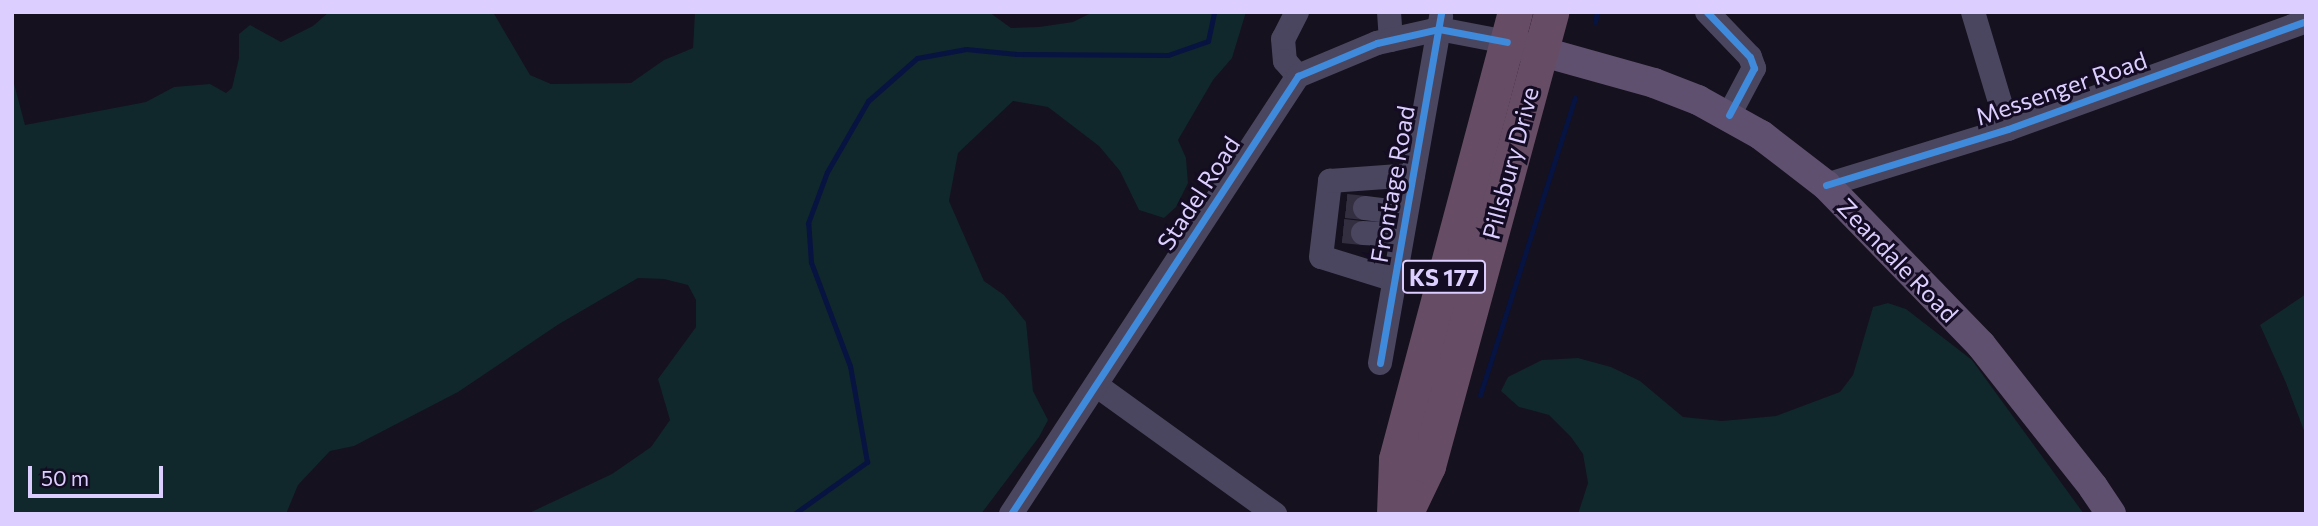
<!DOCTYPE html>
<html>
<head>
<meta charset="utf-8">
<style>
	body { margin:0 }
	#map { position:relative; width:2318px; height:526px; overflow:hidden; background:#15111e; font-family:Commissioner,sans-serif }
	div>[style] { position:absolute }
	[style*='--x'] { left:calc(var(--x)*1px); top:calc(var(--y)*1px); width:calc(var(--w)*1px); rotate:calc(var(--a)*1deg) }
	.green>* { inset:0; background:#10272c }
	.stream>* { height:5px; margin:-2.5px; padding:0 2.5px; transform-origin:2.5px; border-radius:2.5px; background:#071340 }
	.minor-tunnel>* { height:24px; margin-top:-12px; transform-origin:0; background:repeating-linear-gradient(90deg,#332e40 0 24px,transparent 0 36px) }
	.minor>* { height:24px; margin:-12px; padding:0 12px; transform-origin:12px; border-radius:12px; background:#4b465f }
	.major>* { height:30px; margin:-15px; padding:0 15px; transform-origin:15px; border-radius:15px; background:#605070 }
	.highway>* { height:35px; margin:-17.5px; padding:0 17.5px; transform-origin:17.5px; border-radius:17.5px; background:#664d65 }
	.cycleway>* { height:7px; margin:-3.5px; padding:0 3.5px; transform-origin:3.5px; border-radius:3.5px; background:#408adc }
	span { translate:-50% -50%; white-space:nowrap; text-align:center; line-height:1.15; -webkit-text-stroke:6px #140c23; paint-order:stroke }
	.shield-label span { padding:2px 5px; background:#140c23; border:2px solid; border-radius:5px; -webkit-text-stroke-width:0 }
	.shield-label { font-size:23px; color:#dccfff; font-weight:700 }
	.street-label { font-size:24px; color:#dccfff }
	.frame { position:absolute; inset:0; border:14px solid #dccfff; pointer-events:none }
	.scale { position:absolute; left:28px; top:466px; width:135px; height:32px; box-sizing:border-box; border:4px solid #dccfff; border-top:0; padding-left:9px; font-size:21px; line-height:24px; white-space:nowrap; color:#dccfff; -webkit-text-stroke:5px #140c23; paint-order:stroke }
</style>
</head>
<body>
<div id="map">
	<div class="green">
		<div style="clip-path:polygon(329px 12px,493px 12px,530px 75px,551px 84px,631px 83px,664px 60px,693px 48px,695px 12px,989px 12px,1011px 28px,1039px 27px,1073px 22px,1093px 12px,1246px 12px,1232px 58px,1213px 80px,1178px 140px,1186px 158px,1188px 183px,1176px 207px,1164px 218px,1139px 210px,1120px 171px,1099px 146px,1048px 107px,1013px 101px,958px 153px,949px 201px,984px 281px,1004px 295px,1026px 322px,1033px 391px,1048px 420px,1039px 437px,981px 514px,527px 514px,612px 474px,651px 447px,670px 420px,658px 379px,696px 327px,696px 300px,688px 285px,664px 279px,638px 278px,559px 324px,458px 392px,354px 446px,330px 451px,298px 485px,286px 514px,12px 514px,12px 76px,25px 125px,146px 102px,174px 87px,210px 84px,226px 93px,232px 88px,239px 58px,239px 34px,250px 25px,281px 42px,313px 26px)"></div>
		<div style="clip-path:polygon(2306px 294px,2306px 436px,2286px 383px,2260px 325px)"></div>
		<div style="clip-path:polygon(1888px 303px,1906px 309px,1972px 360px,2084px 514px,1578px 514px,1588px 483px,1583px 454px,1571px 437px,1549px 415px,1519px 407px,1501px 391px,1508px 377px,1542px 360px,1578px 358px,1611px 367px,1640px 381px,1683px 417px,1722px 421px,1776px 416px,1840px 392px,1853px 375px,1873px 307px)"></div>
	</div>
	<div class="stream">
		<div style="--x:1595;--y:22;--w:10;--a:-79"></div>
		<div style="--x:1480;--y:395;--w:312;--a:-72.3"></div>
		<div style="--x:794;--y:514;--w:90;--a:-35.5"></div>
		<div style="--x:867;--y:462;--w:97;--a:-100"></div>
		<div style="--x:850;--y:366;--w:111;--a:-110.6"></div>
		<div style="--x:811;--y:262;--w:39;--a:-94"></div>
		<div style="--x:808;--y:223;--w:54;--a:-69.6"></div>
		<div style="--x:827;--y:172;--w:82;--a:-60"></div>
		<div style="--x:868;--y:101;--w:65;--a:-41.3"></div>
		<div style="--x:917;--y:58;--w:50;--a:-10.4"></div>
		<div style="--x:966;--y:49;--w:51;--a:5.6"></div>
		<div style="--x:1017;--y:54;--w:151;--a:0.4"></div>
		<div style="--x:1168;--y:55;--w:42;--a:-19.3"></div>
		<div style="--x:1208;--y:41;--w:30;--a:-78"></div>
	</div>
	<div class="minor-tunnel">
		<div style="--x:1346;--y:206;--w:19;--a:6"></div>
		<div style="--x:1343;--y:231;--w:20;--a:6"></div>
	</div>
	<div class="minor">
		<div style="--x:1297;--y:12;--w:30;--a:117"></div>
		<div style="--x:1283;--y:39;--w:22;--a:85"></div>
		<div style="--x:1285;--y:61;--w:20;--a:49"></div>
		<div style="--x:1389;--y:12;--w:28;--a:86"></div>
		<div style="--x:1707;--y:12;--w:62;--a:46.3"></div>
		<div style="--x:1750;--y:57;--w:12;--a:70"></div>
		<div style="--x:1754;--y:68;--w:53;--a:118"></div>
		<div style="--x:1973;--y:12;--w:122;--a:73.3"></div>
		<div style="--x:1826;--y:185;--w:190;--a:-17.1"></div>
		<div style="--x:2008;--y:129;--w:317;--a:-19.9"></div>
		<div style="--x:1365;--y:208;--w:41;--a:7"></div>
		<div style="--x:1363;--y:233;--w:39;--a:3"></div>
		<div style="--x:1395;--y:280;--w:77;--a:-162.7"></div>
		<div style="--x:1321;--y:257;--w:77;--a:-83.2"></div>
		<div style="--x:1330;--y:181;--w:83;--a:-4.1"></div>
		<div style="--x:1380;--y:363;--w:352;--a:-80"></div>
		<div style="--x:1096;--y:385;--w:221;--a:35.8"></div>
		<div style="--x:1011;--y:514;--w:524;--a:-56.77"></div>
		<div style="--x:1298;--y:76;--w:86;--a:-22.7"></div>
		<div style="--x:1377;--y:43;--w:64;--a:-12.7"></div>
		<div style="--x:1439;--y:29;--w:69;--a:10.8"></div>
	</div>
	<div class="major">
		<div style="--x:1518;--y:45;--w:141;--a:15.6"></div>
		<div style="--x:1654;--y:83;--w:47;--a:21.1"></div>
		<div style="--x:1698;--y:100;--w:72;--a:29.1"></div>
		<div style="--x:1761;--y:135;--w:82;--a:37.6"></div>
		<div style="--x:1826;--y:185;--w:223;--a:45.9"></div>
		<div style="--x:1981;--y:345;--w:181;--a:51.7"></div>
		<div style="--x:2093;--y:487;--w:32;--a:56"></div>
	</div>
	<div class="highway">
		<div style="--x:1394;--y:514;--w:55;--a:-87.9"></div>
		<div style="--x:1396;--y:459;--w:463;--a:-75.1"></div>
		<div style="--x:1405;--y:514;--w:53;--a:-64.4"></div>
		<div style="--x:1428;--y:466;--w:470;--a:-74.8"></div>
	</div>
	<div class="cycleway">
		<div style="--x:1707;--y:12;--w:62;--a:46.3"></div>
		<div style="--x:1750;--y:57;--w:12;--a:70"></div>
		<div style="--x:1754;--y:68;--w:53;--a:118"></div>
		<div style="--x:1826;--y:185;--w:190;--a:-17.1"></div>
		<div style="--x:2008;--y:129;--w:317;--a:-19.9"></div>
		<div style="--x:1380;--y:363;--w:356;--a:-80.1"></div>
		<div style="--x:1011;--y:514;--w:524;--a:-56.77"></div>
		<div style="--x:1298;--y:76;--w:86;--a:-22.7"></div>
		<div style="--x:1377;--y:43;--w:64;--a:-12.7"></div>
		<div style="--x:1439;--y:29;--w:69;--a:10.8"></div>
	</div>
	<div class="shield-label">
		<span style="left:1444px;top:277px">KS 177</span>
	</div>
	<div class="street-label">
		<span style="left:2061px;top:88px;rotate:-19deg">Messenger Road</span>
		<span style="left:1510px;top:163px;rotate:-75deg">Pillsbury Drive</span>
		<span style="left:1392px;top:184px;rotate:-80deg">Frontage Road</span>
		<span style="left:1198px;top:193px;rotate:-57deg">Stadel Road</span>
		<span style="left:1898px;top:260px;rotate:46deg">Zeandale Road</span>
	</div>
	<div class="frame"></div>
	<div class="scale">50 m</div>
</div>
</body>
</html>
